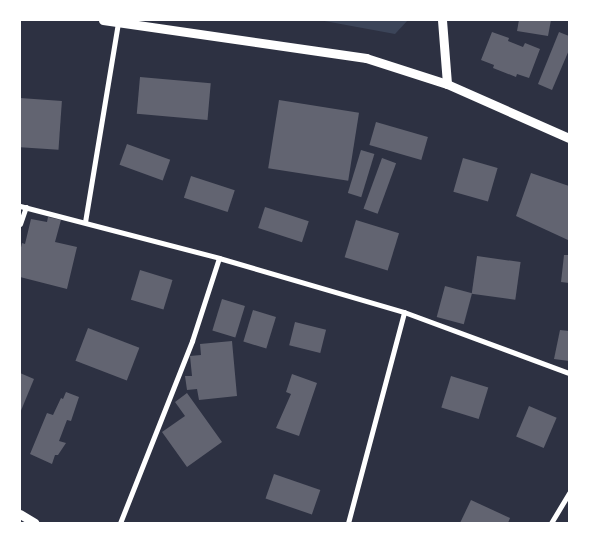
<!DOCTYPE html>
<html>
<head>
<meta charset="utf-8">
<style>
	body { margin:0 }
	#map { position:relative; width:589px; height:543px; overflow:hidden; background:#2d3142; font-family:Raleway,sans-serif }
	div>[style] { position:absolute }
	[style*='--x'] { left:calc(var(--x)*1px); top:calc(var(--y)*1px); width:calc(var(--w)*1px); rotate:calc(var(--a)*1deg) }
	.green>* { inset:0; background:#3c4559 }
	.building>* { inset:0; background:#626471; transform-origin:0 0 }
	.minor>* { height:5px; margin:-2.5px; padding:0 2.5px; transform-origin:2.5px; border-radius:2.5px; background:#fff }
	.secondary>* { height:9px; margin:-4.5px; padding:0 4.5px; transform-origin:4.5px; border-radius:4.5px; background:#fff }
	span { translate:-50% -50%; white-space:nowrap; text-align:center; line-height:1.15; -webkit-text-stroke:4px #fff; paint-order:stroke }
	.frame { position:absolute; inset:0; border:21px solid #fff; pointer-events:none }
</style>
</head>
<body>
<div id="map">
	<div class="green">
		<div style="clip-path:polygon(319px 20px,408px 20px,395px 34px)"></div>
	</div>
	<div class="building">
		<div style="clip-path:polygon(519px 20px,551px 20px,548px 36px,517px 31px)"></div>
		<div style="clip-path:polygon(492px 32px,509px 38px,508px 41px,523px 47px,525px 43px,540px 49px,529px 78px,517px 74px,516px 77px,493px 68px,494px 65px,481px 60px)"></div>
		<div style="clip-path:polygon(559px 32px,569px 36px,569px 50px,552px 90px,538px 84px)"></div>
		<div style="left:140px;top:77px;width:71px;height:37px;rotate:5deg"></div>
		<div style="left:20px;top:98px;width:42px;height:49px;rotate:4deg"></div>
		<div style="left:279px;top:100px;width:81px;height:69px;rotate:9deg"></div>
		<div style="left:376px;top:122px;width:54px;height:24px;rotate:16deg"></div>
		<div style="left:127px;top:144px;width:46px;height:22px;rotate:20deg"></div>
		<div style="left:361px;top:150px;width:14px;height:45px;rotate:17deg"></div>
		<div style="left:382px;top:158px;width:15px;height:54px;rotate:20deg"></div>
		<div style="left:463px;top:158px;width:36px;height:35px;rotate:16deg"></div>
		<div style="clip-path:polygon(531px 173px,569px 186px,568px 240px,516px 216px)"></div>
		<div style="left:191px;top:176px;width:46px;height:23px;rotate:18deg"></div>
		<div style="left:265px;top:207px;width:46px;height:22px;rotate:18deg"></div>
		<div style="clip-path:polygon(48px 217px,61px 220px,55px 242px,77px 247px,67px 289px,20px 277px,20px 252px,22px 243px,25px 244px,31px 219px,47px 222px)"></div>
		<div style="left:356px;top:220px;width:45px;height:39px;rotate:17deg"></div>
		<div style="clip-path:polygon(564px 255px,569px 255px,569px 283px,561px 282px)"></div>
		<div style="left:477px;top:256px;width:44px;height:38px;rotate:8deg"></div>
		<div style="left:140px;top:270px;width:34px;height:31px;rotate:17deg"></div>
		<div style="left:445px;top:286px;width:28px;height:32px;rotate:15deg"></div>
		<div style="left:222px;top:299px;width:24px;height:33px;rotate:17deg"></div>
		<div style="left:253px;top:310px;width:24px;height:33px;rotate:17deg"></div>
		<div style="left:295px;top:322px;width:32px;height:24px;rotate:14deg"></div>
		<div style="left:88px;top:328px;width:55px;height:35px;rotate:21deg"></div>
		<div style="clip-path:polygon(560px 330px,569px 331px,569px 361px,554px 359px)"></div>
		<div style="clip-path:polygon(232px 341px,237px 396px,199px 400px,197px 389px,187px 390px,185px 376px,192px 376px,190px 356px,201px 355px,200px 344px)"></div>
		<div style="clip-path:polygon(20px 373px,34px 379px,20px 413px)"></div>
		<div style="clip-path:polygon(292px 374px,317px 383px,299px 436px,276px 428px,291px 394px,286px 392px)"></div>
		<div style="left:451px;top:376px;width:39px;height:33px;rotate:17deg"></div>
		<div style="clip-path:polygon(66px 392px,79px 397px,71px 421px,67px 420px,59px 441px,66px 443px,58px 455px,55px 455px,52px 464px,30px 454px,47px 413px,53px 415px,61px 398px,63px 399px)"></div>
		<div style="clip-path:polygon(187px 393px,222px 442px,187px 467px,162px 432px,185px 416px,175px 402px)"></div>
		<div style="left:529px;top:406px;width:30px;height:33px;rotate:23deg"></div>
		<div style="left:274px;top:474px;width:49px;height:26px;rotate:19deg"></div>
		<div style="clip-path:polygon(471px 500px,510px 518px,508px 523px,460px 523px)"></div>
	</div>
	<div class="minor">
		<div style="--x:20;--y:206;--w:206;--a:14.6"></div>
		<div style="--x:219;--y:258;--w:193;--a:16.3"></div>
		<div style="--x:404;--y:312;--w:176;--a:20.3"></div>
		<div style="--x:85;--y:222;--w:203;--a:-80.6"></div>
		<div style="--x:20;--y:224;--w:18;--a:-71"></div>
		<div style="--x:120;--y:523;--w:196;--a:-68.4"></div>
		<div style="--x:192;--y:341;--w:87;--a:-72"></div>
		<div style="--x:348;--y:523;--w:218;--a:-75.1"></div>
		<div style="--x:551;--y:523;--w:35;--a:-59"></div>
	</div>
	<div class="secondary">
		<div style="--x:103;--y:20;--w:266;--a:8.2"></div>
		<div style="--x:366;--y:58;--w:85;--a:17.8"></div>
		<div style="--x:447;--y:84;--w:133;--a:23.9"></div>
		<div style="--x:442;--y:20;--w:64;--a:85.5"></div>
		<div style="--x:20;--y:514;--w:17;--a:31"></div>
	</div>
	<div class="frame"></div>
</div>
</body>
</html>
